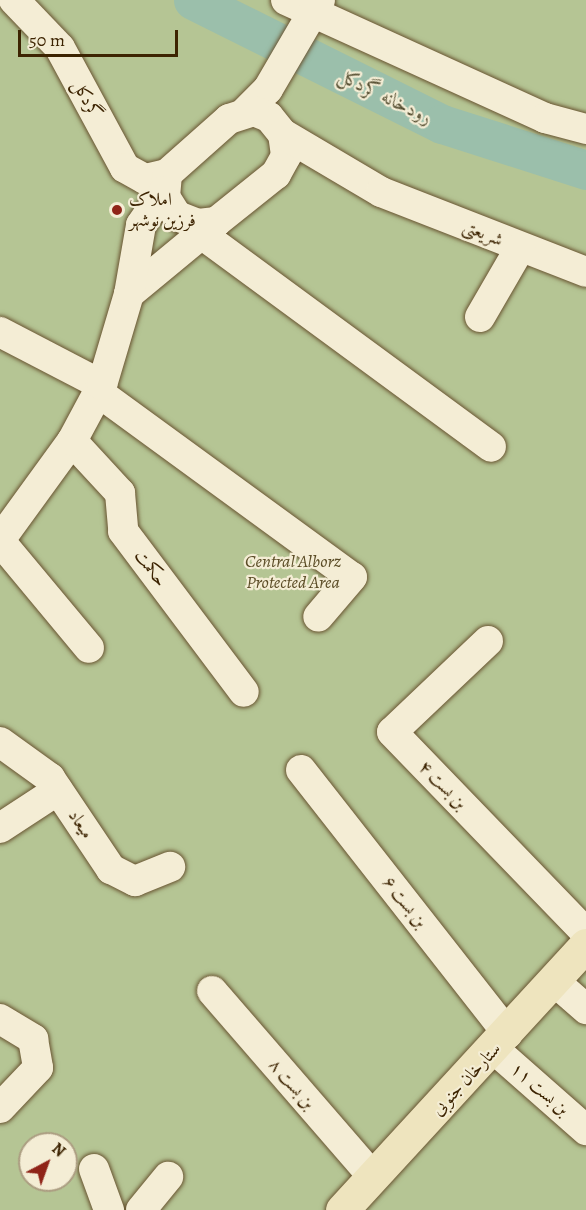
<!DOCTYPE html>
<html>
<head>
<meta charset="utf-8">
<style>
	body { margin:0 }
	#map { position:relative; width:586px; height:1210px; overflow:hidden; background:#eee4be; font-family:Alegreya,Amiri,serif }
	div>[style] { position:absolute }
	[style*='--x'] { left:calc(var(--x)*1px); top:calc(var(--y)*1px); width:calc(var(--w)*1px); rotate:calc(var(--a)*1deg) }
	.green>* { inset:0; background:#b5c594 }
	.river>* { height:39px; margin:-19.5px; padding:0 19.5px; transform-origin:19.5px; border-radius:19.5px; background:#9bbfab }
	.roads { filter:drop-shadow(0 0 2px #695431) drop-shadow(0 0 2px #695431) }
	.minor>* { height:30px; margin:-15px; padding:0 15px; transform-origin:15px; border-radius:15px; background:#f4edd5 }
	.major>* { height:33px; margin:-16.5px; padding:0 16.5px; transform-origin:16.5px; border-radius:16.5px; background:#eee4be }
	.dots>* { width:16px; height:16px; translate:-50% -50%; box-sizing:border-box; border:3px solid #f4edd5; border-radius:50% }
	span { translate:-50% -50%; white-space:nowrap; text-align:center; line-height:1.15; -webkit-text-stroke:4.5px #f4edd5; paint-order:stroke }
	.street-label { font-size:18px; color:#3d2402 }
	.poi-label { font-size:18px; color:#3d2402 }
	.left { translate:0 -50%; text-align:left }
	.park-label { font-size:18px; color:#5b4c26; font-style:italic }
	.water-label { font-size:20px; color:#595235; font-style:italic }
	.north { position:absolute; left:18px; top:1132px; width:60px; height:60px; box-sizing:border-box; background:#f4edd5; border:2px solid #ab9d81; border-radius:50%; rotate:41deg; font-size:16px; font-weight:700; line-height:24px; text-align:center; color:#3d2402 }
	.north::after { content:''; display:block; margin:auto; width:21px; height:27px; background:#8f2418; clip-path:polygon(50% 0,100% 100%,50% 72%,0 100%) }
	.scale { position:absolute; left:18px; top:30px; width:160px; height:27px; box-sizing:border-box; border:3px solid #3d2402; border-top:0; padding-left:8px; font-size:18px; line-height:21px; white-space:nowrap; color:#3d2402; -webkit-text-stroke:4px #f4edd5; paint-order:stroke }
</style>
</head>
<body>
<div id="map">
	<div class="green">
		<div style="clip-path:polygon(evenodd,0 0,586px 0,586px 1210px,0 1210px,0 0,30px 1144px,66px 1144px,66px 1180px,30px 1180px,30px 1144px)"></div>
	</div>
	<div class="river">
		<div style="--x:193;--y:0;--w:278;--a:26.5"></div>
		<div style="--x:442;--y:124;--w:151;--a:17.7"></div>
	</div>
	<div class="roads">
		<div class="minor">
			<div style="--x:14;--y:0;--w:66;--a:46.2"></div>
			<div style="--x:60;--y:48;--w:136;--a:61.6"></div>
			<div style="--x:125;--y:168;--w:23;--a:29"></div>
			<div style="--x:145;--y:179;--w:23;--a:-13"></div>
			<div style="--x:286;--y:0;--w:285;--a:24.5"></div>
			<div style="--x:545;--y:118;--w:42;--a:15"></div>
			<div style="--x:246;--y:111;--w:31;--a:-45"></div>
			<div style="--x:268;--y:89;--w:103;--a:-59.7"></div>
			<div style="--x:254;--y:111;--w:16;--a:22"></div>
			<div style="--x:269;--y:117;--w:22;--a:51"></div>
			<div style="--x:283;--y:134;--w:22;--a:82"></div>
			<div style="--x:286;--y:156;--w:21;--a:119"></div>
			<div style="--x:276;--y:174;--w:77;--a:141.3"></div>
			<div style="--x:216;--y:222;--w:18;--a:174"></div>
			<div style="--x:198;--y:224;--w:22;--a:-159"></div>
			<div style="--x:177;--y:216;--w:22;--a:-122"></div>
			<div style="--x:165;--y:197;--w:23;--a:-85"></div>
			<div style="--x:167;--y:174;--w:83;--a:-41.6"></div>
			<div style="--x:229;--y:119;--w:26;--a:-18"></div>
			<div style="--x:283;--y:134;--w:114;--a:30.6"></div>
			<div style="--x:381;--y:192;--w:220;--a:21.3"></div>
			<div style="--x:200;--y:233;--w:361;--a:36.3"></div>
			<div style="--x:129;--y:294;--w:113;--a:-39.6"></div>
			<div style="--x:480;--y:317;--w:80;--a:-59.9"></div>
			<div style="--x:0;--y:332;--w:115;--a:27.5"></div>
			<div style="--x:98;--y:392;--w:314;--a:36.1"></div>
			<div style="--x:352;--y:577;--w:52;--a:130.4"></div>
			<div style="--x:72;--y:441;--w:71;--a:47.3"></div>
			<div style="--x:120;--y:493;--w:38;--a:85"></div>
			<div style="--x:123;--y:531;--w:201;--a:53.1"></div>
			<div style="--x:0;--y:540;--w:122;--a:-54"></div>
			<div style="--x:72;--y:441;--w:64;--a:-61.8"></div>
			<div style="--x:102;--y:385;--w:95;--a:-73.5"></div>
			<div style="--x:129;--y:294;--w:70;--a:-80.1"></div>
			<div style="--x:141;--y:225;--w:41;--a:-55.9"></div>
			<div style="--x:0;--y:541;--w:139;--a:50.2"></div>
			<div style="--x:488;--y:641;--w:132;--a:136.5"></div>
			<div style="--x:392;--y:732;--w:279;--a:46"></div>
			<div style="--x:0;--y:742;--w:62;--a:35.8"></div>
			<div style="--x:50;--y:778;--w:110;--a:56.2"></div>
			<div style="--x:111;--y:869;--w:27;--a:27"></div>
			<div style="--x:135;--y:881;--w:38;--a:-22"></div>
			<div style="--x:301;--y:770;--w:335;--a:51.9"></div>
			<div style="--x:0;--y:828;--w:69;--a:-33.2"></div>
			<div style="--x:554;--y:981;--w:43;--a:41.2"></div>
			<div style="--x:212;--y:991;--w:246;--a:49.1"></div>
			<div style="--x:0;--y:1019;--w:39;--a:31"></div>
			<div style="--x:33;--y:1039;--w:29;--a:80"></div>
			<div style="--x:38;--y:1068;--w:55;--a:133.5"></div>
			<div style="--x:494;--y:1049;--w:123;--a:41.4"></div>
			<div style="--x:94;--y:1169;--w:44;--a:69.9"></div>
			<div style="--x:141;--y:1210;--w:43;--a:-50.7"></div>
		</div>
		<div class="major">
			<div style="--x:342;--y:1210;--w:360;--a:-47.4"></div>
		</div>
	</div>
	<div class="dots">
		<div style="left:117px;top:210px;background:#8f2418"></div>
	</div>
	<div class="street-label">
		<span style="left:87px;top:99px;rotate:61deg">گردکل</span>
		<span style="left:483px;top:233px;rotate:22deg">شریعتی</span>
		<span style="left:151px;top:568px;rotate:53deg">حکمت</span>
		<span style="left:443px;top:785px;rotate:46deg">بن بست ۴</span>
		<span style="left:81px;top:824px;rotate:56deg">میعاد</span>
		<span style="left:405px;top:902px;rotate:52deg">بن بست ۶</span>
		<span style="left:466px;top:1079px;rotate:-47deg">ستارخان جنوبی</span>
		<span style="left:292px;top:1084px;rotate:49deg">بن بست ۸</span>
		<span style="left:540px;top:1089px;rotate:41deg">بن بست ۱۱</span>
	</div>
	<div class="poi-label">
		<span class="left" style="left:129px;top:210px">املاک<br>فرزین نوشهر</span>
	</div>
	<div class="park-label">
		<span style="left:293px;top:572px">Central Alborz<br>Protected Area</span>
	</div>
	<div class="water-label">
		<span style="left:385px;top:96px;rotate:26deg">رودخانه گردکل</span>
	</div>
	<div class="north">N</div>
	<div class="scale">50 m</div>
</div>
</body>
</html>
